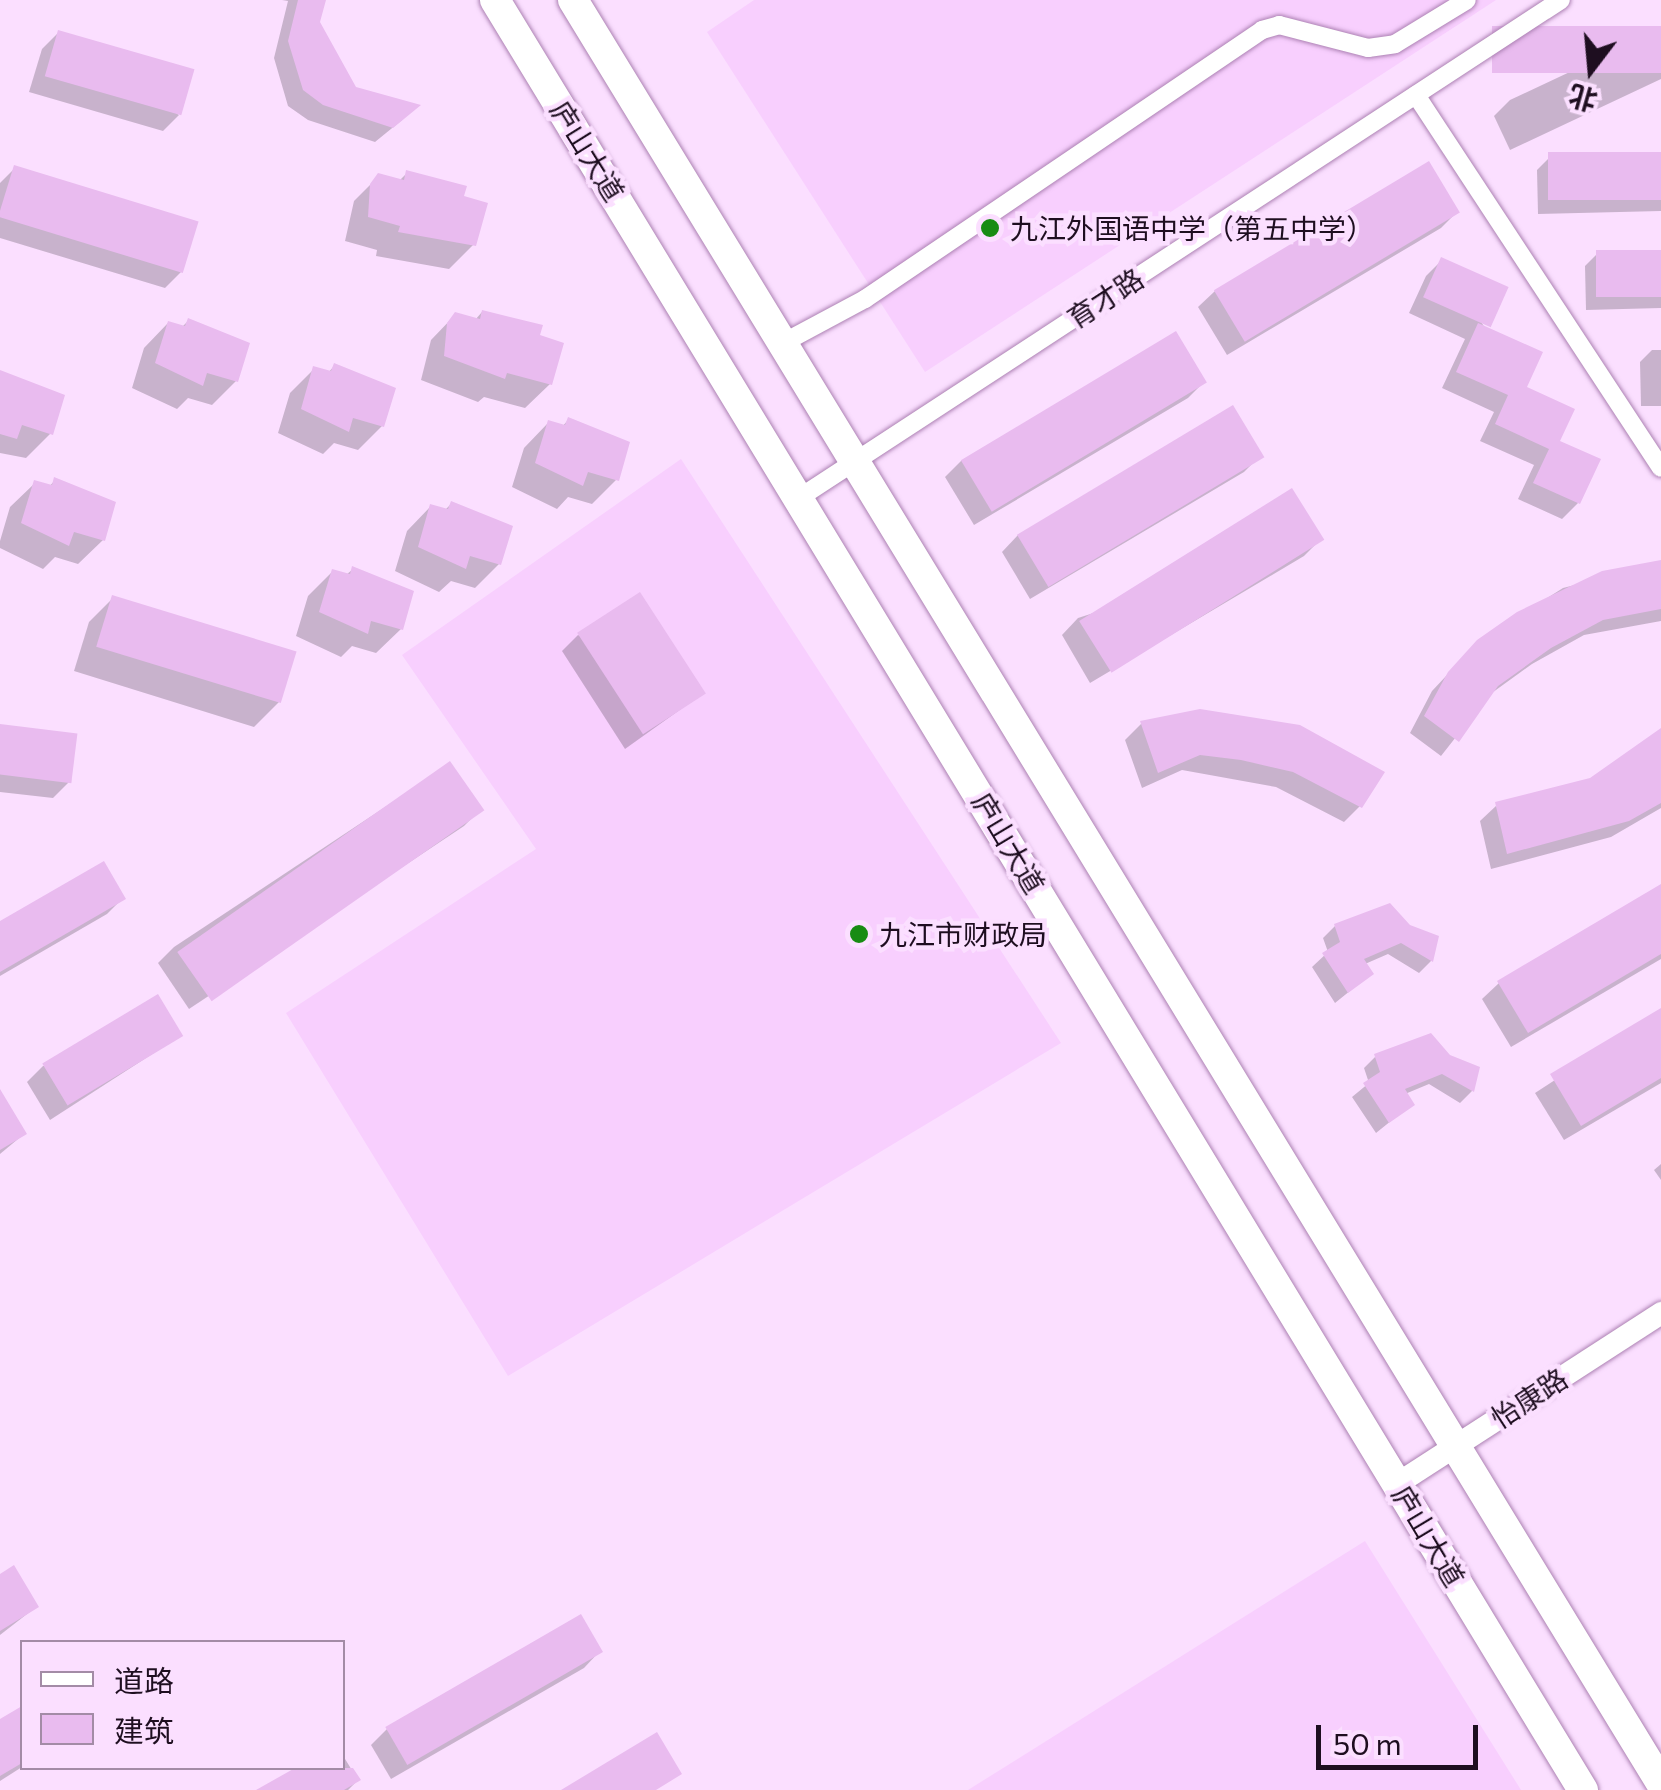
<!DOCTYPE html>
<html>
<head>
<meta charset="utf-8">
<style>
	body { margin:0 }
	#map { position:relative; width:1661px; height:1790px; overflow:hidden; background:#fbdfff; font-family:Commissioner,"Noto Sans SC",sans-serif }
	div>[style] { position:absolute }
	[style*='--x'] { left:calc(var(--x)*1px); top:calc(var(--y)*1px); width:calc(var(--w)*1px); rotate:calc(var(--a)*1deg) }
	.built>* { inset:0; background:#f8cffe }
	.shadow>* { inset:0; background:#0003 }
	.building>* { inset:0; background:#e9bbef; transform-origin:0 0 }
	.roads { filter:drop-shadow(0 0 2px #ac81b3) drop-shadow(0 0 2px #ac81b3) }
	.minor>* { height:18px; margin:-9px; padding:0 9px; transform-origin:9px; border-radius:9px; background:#fff }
	.tertiary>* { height:22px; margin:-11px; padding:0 11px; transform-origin:11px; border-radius:11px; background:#fff }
	.trunk>* { height:30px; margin:-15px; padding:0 15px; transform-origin:15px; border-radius:15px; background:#fff }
	.dots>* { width:28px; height:28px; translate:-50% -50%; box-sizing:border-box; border:5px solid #fbdfff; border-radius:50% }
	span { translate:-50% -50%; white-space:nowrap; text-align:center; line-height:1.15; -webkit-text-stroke:9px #fbdfff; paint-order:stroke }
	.street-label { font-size:28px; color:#1e0e20 }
	.poi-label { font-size:28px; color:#1e0e20 }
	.left { translate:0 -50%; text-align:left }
	.legend { position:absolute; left:20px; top:1640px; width:325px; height:130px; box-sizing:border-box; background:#fbdfff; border:2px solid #a38ba6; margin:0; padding:12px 18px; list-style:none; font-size:30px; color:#1e0e20 }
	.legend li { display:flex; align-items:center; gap:20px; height:50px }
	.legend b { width:50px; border:2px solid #a38ba6 }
	.north { position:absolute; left:1541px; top:20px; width:100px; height:100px; -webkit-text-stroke:8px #fbdfff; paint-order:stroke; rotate:196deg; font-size:28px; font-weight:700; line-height:40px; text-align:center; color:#1e0e20 }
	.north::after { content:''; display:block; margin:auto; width:35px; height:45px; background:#1e0e20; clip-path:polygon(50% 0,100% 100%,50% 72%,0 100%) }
	.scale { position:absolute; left:1316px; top:1725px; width:162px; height:45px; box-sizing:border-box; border:5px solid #1e0e20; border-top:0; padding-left:12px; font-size:30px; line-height:35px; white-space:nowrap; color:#1e0e20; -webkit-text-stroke:8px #fbdfff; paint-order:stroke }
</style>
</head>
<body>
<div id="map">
	<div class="built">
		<div style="clip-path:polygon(754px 0,1496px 0,925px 372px,707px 32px)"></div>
		<div style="clip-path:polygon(681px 459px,1061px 1043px,508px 1376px,286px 1013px,536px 849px,402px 655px)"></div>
		<div style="clip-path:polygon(1365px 1541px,1521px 1790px,968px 1790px)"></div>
	</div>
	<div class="shadow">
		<div style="clip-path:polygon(282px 0,323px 0,317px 23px,354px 89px,402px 120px,375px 142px,308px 120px,288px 106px,274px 58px,288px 1px)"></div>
		<div style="clip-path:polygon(1661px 29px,1661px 79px,1510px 150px,1494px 116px,1510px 100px)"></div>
		<div style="clip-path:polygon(58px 33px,179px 115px,163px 131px,29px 92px,42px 49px)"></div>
		<div style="clip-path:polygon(1661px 155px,1661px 211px,1538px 214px,1537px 170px,1549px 158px)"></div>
		<div style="clip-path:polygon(15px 168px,181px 272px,165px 288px,0 238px,0 183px)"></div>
		<div style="clip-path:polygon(407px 173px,460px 197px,474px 244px,449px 269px,376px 256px,377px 250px,345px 241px,354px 201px,379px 176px,399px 181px)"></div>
		<div style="clip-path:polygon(1457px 212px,1441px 228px,1227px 355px,1198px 307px,1215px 291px)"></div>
		<div style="clip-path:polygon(1661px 252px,1661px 308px,1586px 310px,1585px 266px,1597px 254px)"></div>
		<div style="clip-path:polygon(1442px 260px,1557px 442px,1578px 503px,1562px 519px,1518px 499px,1534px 465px,1480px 441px,1494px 412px,1442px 388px,1465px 339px,1409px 313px,1426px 276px)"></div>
		<div style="clip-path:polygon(482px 312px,537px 337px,550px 384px,525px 408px,484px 397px,478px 402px,421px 380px,431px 340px,455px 315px,475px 320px)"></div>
		<div style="clip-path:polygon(188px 321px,236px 381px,212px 405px,188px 398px,177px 409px,132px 388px,144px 348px,168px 323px,182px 327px)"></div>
		<div style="clip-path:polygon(1175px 334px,1204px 382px,1188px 398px,974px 525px,945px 477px,961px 461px)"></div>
		<div style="clip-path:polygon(1652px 350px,1661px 350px,1661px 406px,1641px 406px,1640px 362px)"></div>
		<div style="clip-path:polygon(334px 366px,382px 426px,358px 450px,334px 443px,323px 454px,278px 433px,290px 393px,314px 369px,328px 373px)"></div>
		<div style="clip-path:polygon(0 376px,51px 433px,26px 458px,0 453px)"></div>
		<div style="clip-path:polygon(568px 420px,616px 480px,592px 504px,568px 497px,557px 509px,512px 487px,524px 448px,548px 423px,562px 427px)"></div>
		<div style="clip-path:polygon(1260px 456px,1244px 472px,1030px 599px,1002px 552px,1018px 535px)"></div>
		<div style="clip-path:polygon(55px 480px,103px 540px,78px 564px,55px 557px,43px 569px,0 548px,0 541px,10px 507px,35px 483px,49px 487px)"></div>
		<div style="clip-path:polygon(451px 504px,499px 564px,475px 588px,451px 581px,439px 592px,395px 571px,407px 531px,431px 506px,445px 510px)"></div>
		<div style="clip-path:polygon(1320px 540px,1304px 556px,1090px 683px,1062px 635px,1078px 618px)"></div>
		<div style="clip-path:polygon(1661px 563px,1661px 621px,1584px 635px,1532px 664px,1489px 695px,1441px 756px,1410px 733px,1432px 691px,1478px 642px,1563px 588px)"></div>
		<div style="clip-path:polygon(353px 569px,401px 629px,376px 653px,352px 646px,341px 657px,296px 636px,308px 596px,333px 571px,346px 575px)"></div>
		<div style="clip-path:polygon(113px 598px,279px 702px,254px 727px,74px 671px,89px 622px)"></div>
		<div style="clip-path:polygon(578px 635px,702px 694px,625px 749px,562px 651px)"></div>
		<div style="clip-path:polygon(1200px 712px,1360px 806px,1344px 822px,1276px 787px,1182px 770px,1142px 788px,1125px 740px,1141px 724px)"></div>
		<div style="clip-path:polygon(0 727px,69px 782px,53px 798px,0 792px)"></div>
		<div style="clip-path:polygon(1661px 731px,1661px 808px,1611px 837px,1491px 869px,1480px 821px,1497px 805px,1591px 780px)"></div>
		<div style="clip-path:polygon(450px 764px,480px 810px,464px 826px,189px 1009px,158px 963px,174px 947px)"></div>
		<div style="clip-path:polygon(1661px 887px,1661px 959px,1511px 1047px,1482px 999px,1499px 983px)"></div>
		<div style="clip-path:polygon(123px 898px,107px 914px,0 976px,0 924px)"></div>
		<div style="clip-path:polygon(1335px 926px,1408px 927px,1436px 938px,1431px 961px,1419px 973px,1388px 954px,1365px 964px,1371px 974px,1335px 1003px,1312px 967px,1328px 952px,1323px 938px)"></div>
		<div style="clip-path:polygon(1661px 1011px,1661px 1083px,1564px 1140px,1535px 1093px)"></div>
		<div style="clip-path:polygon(180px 1036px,50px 1120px,27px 1082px,43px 1066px)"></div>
		<div style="clip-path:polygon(1376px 1056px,1449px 1057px,1477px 1068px,1472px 1091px,1460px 1103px,1429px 1084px,1405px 1094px,1412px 1104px,1376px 1133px,1352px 1097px,1369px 1083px,1364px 1068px)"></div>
		<div style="clip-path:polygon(0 1097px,24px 1134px,0 1154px)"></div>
		<div style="clip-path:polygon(1661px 1164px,1661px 1180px,1654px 1170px)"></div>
		<div style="clip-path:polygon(0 1576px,36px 1607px,0 1635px)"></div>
		<div style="clip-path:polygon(600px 1651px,584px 1668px,391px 1779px,371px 1745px,387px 1729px)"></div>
		<div style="clip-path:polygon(22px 1708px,22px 1767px,0 1781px,0 1722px)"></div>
		<div style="clip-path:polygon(342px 1754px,358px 1780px,348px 1790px,261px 1790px,300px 1768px,342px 1768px)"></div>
	</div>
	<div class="building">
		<div style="clip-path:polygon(298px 0,326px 0,320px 22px,356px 87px,421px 105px,393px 128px,323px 105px,303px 90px,288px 41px)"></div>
		<div style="left:1661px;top:26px;width:47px;height:169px;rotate:90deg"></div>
		<div style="left:58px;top:30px;width:142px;height:48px;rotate:16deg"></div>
		<div style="left:1661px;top:152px;width:48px;height:113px;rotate:90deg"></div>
		<div style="left:1429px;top:161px;width:60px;height:251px;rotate:59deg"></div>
		<div style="left:14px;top:165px;width:193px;height:54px;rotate:17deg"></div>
		<div style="clip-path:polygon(406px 170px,467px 186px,464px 196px,488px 203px,476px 246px,398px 232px,400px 226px,368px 217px,370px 184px,378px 173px,404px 180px)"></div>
		<div style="left:1661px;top:250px;width:47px;height:65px;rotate:90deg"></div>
		<div style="left:1441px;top:257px;width:74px;height:44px;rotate:24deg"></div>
		<div style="clip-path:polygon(482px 310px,543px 325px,540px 335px,564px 343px,552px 385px,507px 373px,505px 379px,444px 356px,447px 323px,455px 312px,480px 319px)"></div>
		<div style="clip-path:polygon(188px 318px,250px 343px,238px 382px,207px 373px,203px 386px,155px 363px,168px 321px,185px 326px)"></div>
		<div style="clip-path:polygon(1478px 323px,1543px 352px,1527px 387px,1575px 409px,1560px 441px,1601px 459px,1580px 504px,1533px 483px,1549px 449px,1495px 424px,1508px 395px,1456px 372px)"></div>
		<div style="left:1176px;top:331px;width:60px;height:251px;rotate:59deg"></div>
		<div style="clip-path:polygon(334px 363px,396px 388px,384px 427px,353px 418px,349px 432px,301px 409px,313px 366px,331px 371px)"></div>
		<div style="clip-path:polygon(0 370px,65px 395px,53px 435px,22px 425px,17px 439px,0 434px)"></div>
		<div style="left:1233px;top:405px;width:61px;height:252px;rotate:59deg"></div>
		<div style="clip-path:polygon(568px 417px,630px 442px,619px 481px,588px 472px,583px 486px,535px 463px,548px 420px,565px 425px)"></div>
		<div style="clip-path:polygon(54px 477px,116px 502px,105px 541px,74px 532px,69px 546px,21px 523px,34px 480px,52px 485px)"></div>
		<div style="left:1292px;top:488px;width:61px;height:251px;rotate:58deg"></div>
		<div style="clip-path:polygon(451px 501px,513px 526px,501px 565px,470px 556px,466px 569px,418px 547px,430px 504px,448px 509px)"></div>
		<div style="clip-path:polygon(1661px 560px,1661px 609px,1603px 620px,1551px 648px,1498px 686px,1459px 742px,1424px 716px,1448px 672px,1477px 640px,1517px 612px,1602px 571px)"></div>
		<div style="clip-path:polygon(352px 566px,414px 591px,403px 630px,371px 621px,368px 634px,319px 612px,332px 569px,350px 574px)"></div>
		<div style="left:640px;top:592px;width:121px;height:75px;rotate:57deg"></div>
		<div style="left:112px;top:595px;width:193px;height:54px;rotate:17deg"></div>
		<div style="clip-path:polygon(1200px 709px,1300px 725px,1385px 772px,1362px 808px,1293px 772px,1241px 760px,1200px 755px,1158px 773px,1140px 721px)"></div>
		<div style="left:0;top:724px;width:78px;height:50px;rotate:7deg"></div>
		<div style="clip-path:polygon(1661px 728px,1661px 803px,1629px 821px,1507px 854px,1495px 802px,1590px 778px)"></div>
		<div style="left:450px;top:761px;width:60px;height:333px;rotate:55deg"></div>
		<div style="clip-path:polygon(104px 861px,126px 899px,0 972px,0 921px)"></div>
		<div style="clip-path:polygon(1661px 884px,1661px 954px,1528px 1033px,1497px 981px)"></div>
		<div style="clip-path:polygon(1390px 903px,1410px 925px,1439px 936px,1433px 962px,1401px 943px,1364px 959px,1374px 974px,1348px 993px,1322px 953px,1340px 942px,1334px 924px)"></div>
		<div style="left:158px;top:994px;width:49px;height:135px;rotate:59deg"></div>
		<div style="clip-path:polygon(1661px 1008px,1661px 1078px,1581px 1126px,1550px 1074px)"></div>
		<div style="clip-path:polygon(1431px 1033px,1450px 1055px,1480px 1067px,1474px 1092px,1442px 1074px,1405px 1089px,1415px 1105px,1389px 1123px,1363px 1083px,1380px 1072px,1374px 1054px)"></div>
		<div style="clip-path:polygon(0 1089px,27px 1134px,0 1150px)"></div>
		<div style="clip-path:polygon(14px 1565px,39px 1607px,0 1631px,0 1574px)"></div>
		<div style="left:581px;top:1614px;width:44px;height:226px;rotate:60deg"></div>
		<div style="clip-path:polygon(22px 1706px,22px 1763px,0 1776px,0 1719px)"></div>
		<div style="clip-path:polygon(657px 1732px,682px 1774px,656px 1790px,561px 1790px)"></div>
		<div style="clip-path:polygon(295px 1768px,353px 1768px,361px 1780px,344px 1790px,256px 1790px)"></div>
	</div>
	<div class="roads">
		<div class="minor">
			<div style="--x:1416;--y:95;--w:446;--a:56.7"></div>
			<div style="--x:781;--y:344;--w:95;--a:-28.2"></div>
			<div style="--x:865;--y:299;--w:480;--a:-34.1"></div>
			<div style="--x:1262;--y:30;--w:18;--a:-16"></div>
			<div style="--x:1279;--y:25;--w:92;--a:14.5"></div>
			<div style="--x:1368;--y:48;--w:27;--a:-8"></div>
			<div style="--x:1395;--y:44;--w:84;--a:-31.4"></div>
			<div style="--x:799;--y:498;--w:910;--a:-33.17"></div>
		</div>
		<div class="tertiary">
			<div style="--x:1397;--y:1484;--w:315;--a:-32.9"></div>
		</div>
		<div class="trunk">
			<div style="--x:495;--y:0;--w:2095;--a:58.71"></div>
			<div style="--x:573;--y:0;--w:2089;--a:58.61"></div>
		</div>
	</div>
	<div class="dots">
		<div style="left:990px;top:228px;background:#188c13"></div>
		<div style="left:859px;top:934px;background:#188c13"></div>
	</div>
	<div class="street-label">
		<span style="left:588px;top:151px;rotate:58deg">庐山大道</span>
		<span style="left:1105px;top:298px;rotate:-33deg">育才路</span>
		<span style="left:1009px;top:843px;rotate:59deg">庐山大道</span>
		<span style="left:1529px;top:1398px;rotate:-33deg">怡康路</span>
		<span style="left:1429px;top:1536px;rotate:59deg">庐山大道</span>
	</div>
	<div class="poi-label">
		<span class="left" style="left:1010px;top:228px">九江外国语中学（第五中学）</span>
		<span class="left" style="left:879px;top:934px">九江市财政局</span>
	</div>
	<ul class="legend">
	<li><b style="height:12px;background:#fff"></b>道路</li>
	<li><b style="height:28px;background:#e9bbef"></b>建筑</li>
	</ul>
	<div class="north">北</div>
	<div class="scale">50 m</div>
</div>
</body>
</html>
